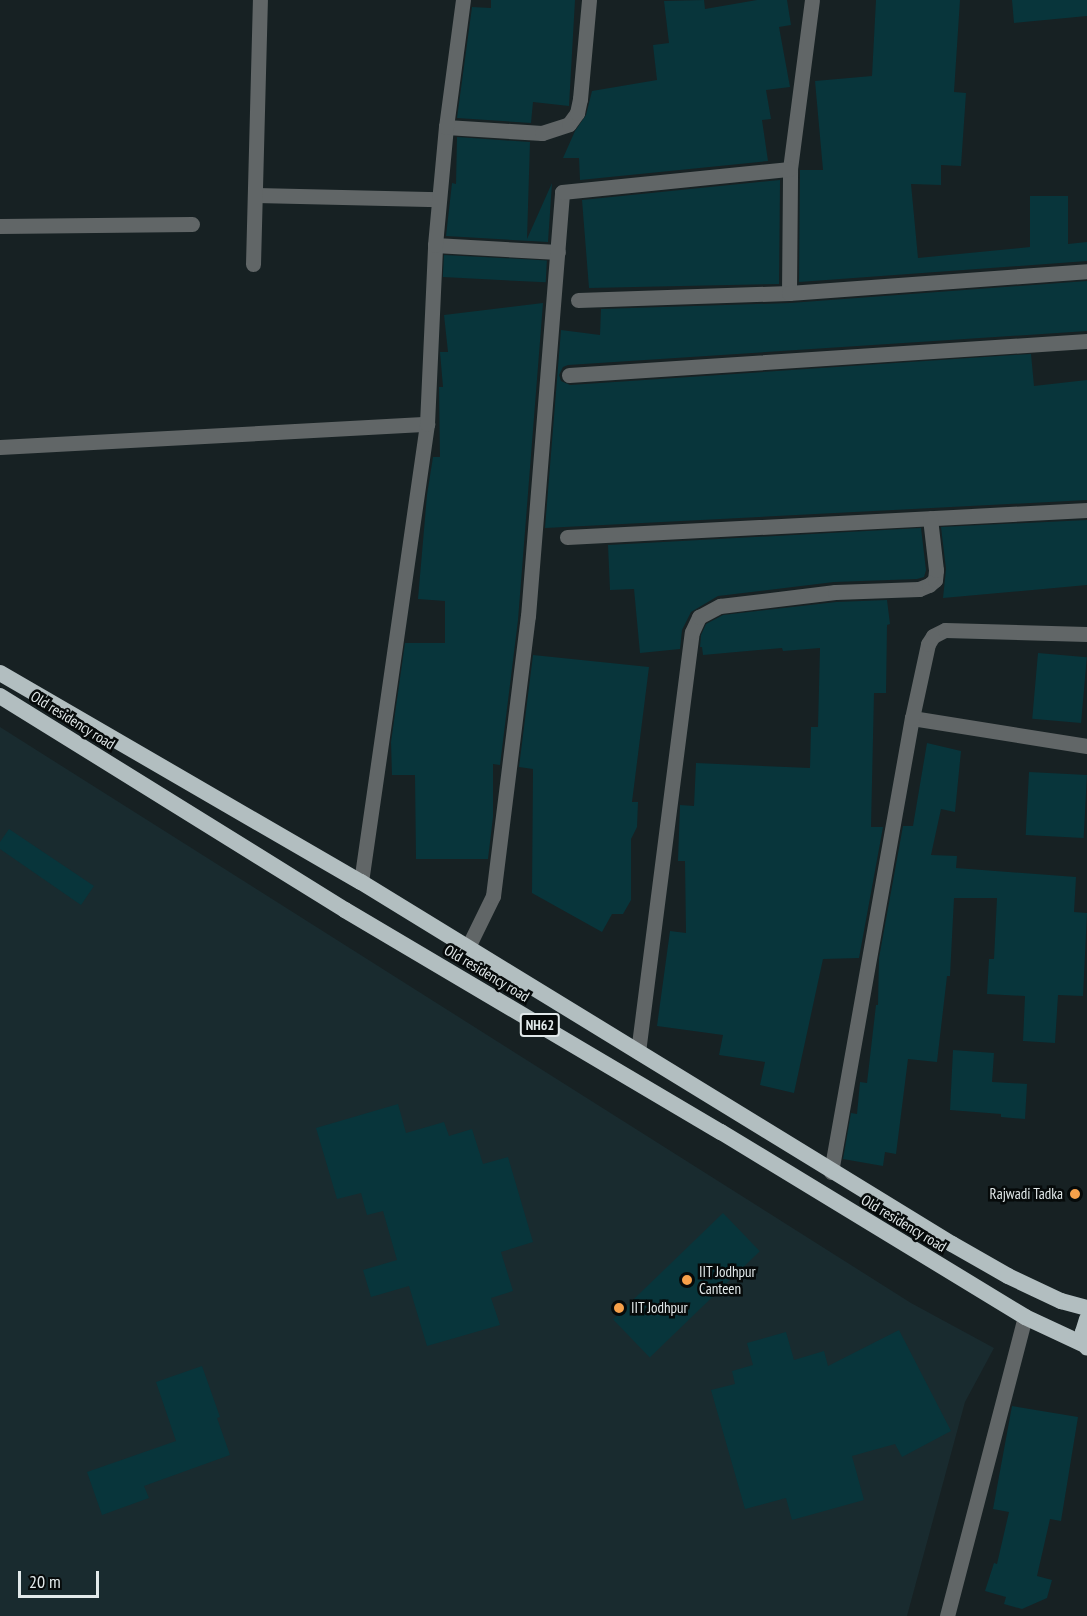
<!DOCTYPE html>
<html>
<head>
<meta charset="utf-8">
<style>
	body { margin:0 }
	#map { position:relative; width:1087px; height:1616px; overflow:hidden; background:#172123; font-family:"PT Sans Narrow",sans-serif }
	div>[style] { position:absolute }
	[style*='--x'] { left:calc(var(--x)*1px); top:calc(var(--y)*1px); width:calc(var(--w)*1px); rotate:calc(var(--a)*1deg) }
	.built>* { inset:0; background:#192b2f }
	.building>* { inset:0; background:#08353b; transform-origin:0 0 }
	.minor>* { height:15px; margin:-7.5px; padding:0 7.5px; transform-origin:7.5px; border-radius:7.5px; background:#616667 }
	.tertiary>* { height:15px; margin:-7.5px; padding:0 7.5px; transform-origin:7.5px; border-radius:7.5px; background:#616667 }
	.trunk>* { height:16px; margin:-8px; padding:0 8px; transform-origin:8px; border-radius:8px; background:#b2bec0 }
	.dots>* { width:16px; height:16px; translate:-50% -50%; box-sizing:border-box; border:3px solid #060a0a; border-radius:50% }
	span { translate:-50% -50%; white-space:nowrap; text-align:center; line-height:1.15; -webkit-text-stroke:5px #060a0a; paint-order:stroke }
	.shield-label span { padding:2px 4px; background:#060a0a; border:2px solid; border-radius:4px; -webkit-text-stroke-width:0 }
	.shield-label { font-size:14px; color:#e2e9ea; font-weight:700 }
	.street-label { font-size:15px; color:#e2e9ea }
	.poi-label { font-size:15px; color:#e2e9ea }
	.right { translate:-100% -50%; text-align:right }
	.left { translate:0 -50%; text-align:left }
	.scale { position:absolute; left:18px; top:1571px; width:81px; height:27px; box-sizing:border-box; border:3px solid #e2e9ea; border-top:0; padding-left:8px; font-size:18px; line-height:21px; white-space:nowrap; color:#e2e9ea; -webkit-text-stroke:4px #060a0a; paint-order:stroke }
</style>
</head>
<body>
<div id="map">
	<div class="built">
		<div style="clip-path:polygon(0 727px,911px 1303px,994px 1348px,965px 1402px,907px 1616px,0 1616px)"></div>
	</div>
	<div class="building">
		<div style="clip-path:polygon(491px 0,575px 0,569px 106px,533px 102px,531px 123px,457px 118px,472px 7px,491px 8px)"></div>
		<div style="clip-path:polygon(704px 0,705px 9px,757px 0,787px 0,791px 25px,779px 27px,790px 87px,766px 90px,771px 119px,762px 120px,768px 161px,580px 180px,579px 158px,563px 158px,575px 131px,586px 115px,592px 91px,657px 80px,653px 45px,669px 43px,664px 1px)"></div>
		<div style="clip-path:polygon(876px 0,960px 0,954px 92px,966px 93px,961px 166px,941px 165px,941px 185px,911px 184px,918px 258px,1030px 247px,1030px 196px,1068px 196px,1068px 244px,1087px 242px,1087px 261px,799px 282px,800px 170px,823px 170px,815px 81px,872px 76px)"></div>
		<div style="clip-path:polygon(1012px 0,1087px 0,1087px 16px,1014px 23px)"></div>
		<div style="clip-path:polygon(457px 137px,530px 142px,527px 239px,552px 183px,548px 242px,446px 236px,452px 183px,456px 184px)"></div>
		<div style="clip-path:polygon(780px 180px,779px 284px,589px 288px,582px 200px)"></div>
		<div style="left:444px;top:255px;width:103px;height:22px;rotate:3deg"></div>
		<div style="clip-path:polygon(1087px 281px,1087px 331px,568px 365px,563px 367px,559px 375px,561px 381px,570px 385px,1031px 354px,1034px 386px,1087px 380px,1087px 500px,545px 528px,561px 330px,600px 335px,601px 309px,790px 303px)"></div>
		<div style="clip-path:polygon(543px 303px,518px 620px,500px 765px,493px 764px,493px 817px,488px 859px,416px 859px,415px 775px,392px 775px,391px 742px,405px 643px,445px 643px,445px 601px,418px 599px,427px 495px,433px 457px,440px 457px,439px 387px,443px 387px,440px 352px,448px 352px,444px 315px)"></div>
		<div style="clip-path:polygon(1087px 520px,1087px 585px,943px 598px,946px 569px,941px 527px)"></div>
		<div style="clip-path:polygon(921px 528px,926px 570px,924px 577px,917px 579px,834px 582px,718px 596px,691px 612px,682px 630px,680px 649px,640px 653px,634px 589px,610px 590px,608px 545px)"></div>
		<div style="clip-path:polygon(887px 600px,890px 624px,887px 625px,886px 693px,874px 693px,871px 827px,883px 827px,859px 958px,823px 959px,794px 1093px,760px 1085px,765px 1062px,719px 1055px,723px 1035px,657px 1026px,670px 931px,686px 933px,685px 861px,678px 861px,680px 805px,694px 806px,696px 763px,810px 768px,811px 727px,818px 727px,820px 648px,783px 651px,782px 648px,703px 655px,702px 647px,700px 647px,701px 635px,706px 624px,723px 615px,836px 602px)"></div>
		<div style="left:1038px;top:653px;width:49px;height:66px;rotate:5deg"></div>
		<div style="clip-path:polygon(533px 655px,649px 667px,632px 802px,638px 802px,637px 827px,631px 839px,631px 900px,623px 914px,612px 914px,602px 932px,532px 893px,533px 769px,519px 767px)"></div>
		<div style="clip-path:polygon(927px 743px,961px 751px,955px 812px,941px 809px,931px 855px,957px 856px,956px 868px,1076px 877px,1074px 912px,1087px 913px,1083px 996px,1058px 995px,1055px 1043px,1023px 1041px,1025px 996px,987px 994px,989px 959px,994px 959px,997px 898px,954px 898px,950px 976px,947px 976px,937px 1062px,908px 1059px,896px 1154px,885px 1152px,883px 1166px,843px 1159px,851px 1113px,857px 1114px,860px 1082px,867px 1083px,876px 1005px,878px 1005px,879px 958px,903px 826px,913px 826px)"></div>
		<div style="left:1029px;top:772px;width:58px;height:63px;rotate:3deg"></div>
		<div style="clip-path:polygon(9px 829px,94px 886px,81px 905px,0 849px,0 842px)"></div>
		<div style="clip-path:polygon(953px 1050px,994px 1053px,992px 1082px,1027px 1084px,1025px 1119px,1001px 1117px,1001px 1114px,950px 1110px)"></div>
		<div style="clip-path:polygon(398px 1104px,406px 1133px,444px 1122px,449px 1136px,472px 1129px,483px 1164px,508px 1157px,533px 1242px,501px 1252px,513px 1291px,491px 1298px,500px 1325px,427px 1346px,409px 1286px,371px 1297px,363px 1270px,397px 1260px,383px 1211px,367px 1215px,361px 1193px,337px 1199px,316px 1128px)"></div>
		<div style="left:723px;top:1213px;width:53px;height:153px;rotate:46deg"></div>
		<div style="clip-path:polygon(899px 1330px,951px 1431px,902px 1457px,895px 1444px,852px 1456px,864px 1500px,792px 1520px,786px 1498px,745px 1509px,711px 1390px,735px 1384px,732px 1371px,753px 1365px,747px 1343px,786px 1332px,794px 1360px,824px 1351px,828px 1366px)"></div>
		<div style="clip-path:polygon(202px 1366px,220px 1417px,217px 1418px,230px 1455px,144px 1486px,149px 1498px,102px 1515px,87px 1472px,176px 1441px,156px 1382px)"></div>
		<div style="clip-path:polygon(1012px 1406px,1078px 1417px,1061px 1521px,1050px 1519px,1037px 1576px,1052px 1580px,1047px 1598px,1022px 1609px,1004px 1604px,1006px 1597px,985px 1591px,994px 1563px,997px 1564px,1009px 1512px,993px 1509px)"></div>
	</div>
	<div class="minor">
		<div style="--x:446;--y:127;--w:96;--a:3.6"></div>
		<div style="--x:542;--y:133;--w:28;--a:-18"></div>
		<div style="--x:569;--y:124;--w:14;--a:-54"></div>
		<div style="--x:577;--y:113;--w:14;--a:-78"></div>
		<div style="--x:580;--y:99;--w:99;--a:-84.8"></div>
		<div style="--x:256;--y:195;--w:183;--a:1.3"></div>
		<div style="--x:0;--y:226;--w:192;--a:-0.6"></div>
		<div style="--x:435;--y:245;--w:123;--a:3.3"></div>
		<div style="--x:253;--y:264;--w:264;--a:-88.5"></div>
		<div style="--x:789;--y:293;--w:124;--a:-89.5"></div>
		<div style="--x:790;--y:169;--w:170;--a:-82.6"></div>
		<div style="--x:578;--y:300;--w:211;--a:-1.9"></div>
		<div style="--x:789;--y:293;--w:299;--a:-4.2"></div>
		<div style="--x:569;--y:375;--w:519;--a:-3.76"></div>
		<div style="--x:0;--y:447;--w:428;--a:-3.1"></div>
		<div style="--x:567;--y:537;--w:521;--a:-2.97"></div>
		<div style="--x:912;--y:718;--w:177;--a:9.1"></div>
		<div style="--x:361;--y:882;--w:463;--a:-81.8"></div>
		<div style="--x:427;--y:424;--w:179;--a:-87.4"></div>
		<div style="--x:435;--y:245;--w:119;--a:-84.7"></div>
		<div style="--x:446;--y:127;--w:128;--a:-82.4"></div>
		<div style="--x:468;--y:947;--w:57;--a:-63.9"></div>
		<div style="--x:493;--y:896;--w:282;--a:-82.9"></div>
		<div style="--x:528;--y:616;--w:425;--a:-85.4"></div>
		<div style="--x:562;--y:192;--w:229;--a:-5.8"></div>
		<div style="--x:638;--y:1052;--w:423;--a:-82.7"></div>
		<div style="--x:692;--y:632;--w:17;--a:-65"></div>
		<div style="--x:699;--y:617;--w:24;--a:-28"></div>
		<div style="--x:720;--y:606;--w:116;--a:-6.9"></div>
		<div style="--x:835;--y:592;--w:84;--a:-2"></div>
		<div style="--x:919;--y:589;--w:11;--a:-22"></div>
		<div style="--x:929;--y:585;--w:8;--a:-40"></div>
		<div style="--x:935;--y:580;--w:10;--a:-84"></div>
		<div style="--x:936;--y:570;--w:52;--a:-96.6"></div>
		<div style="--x:831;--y:1172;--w:461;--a:-79.9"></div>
		<div style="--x:912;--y:718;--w:76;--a:-77.8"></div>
		<div style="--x:928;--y:644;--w:9;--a:-58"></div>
		<div style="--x:933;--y:636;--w:13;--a:-27"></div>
		<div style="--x:945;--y:630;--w:142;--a:1.6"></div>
	</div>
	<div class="tertiary">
		<div style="--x:947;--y:1616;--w:309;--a:-75.4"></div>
	</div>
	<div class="trunk">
		<div style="--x:0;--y:673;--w:417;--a:30.1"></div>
		<div style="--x:361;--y:882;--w:693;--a:31.49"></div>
		<div style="--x:952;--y:1244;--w:64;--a:29.7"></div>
		<div style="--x:1008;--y:1276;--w:59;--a:25.3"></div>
		<div style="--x:1061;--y:1301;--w:27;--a:15"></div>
		<div style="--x:0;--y:696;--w:406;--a:31.8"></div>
		<div style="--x:345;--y:910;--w:437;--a:30.6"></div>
		<div style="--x:721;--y:1132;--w:356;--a:31.3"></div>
		<div style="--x:1025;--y:1317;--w:66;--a:25"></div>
		<div style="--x:1087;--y:1319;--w:14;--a:107"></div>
		<div style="--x:1083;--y:1332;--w:16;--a:76"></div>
	</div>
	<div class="dots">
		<div style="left:1075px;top:1194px;background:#f7a14a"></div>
		<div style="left:687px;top:1280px;background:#f7a14a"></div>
		<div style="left:619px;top:1308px;background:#f7a14a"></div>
	</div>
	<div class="shield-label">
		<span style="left:540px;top:1025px">NH62</span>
	</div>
	<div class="street-label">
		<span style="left:73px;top:720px;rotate:32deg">Old residency road</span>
		<span style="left:487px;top:973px;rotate:31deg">Old residency road</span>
		<span style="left:904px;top:1223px;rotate:31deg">Old residency road</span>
	</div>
	<div class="poi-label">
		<span class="right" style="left:1063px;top:1194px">Rajwadi Tadka</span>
		<span class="left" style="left:699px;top:1280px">IIT Jodhpur<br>Canteen</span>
		<span class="left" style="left:631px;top:1308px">IIT Jodhpur</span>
	</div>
	<div class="scale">20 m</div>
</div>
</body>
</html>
